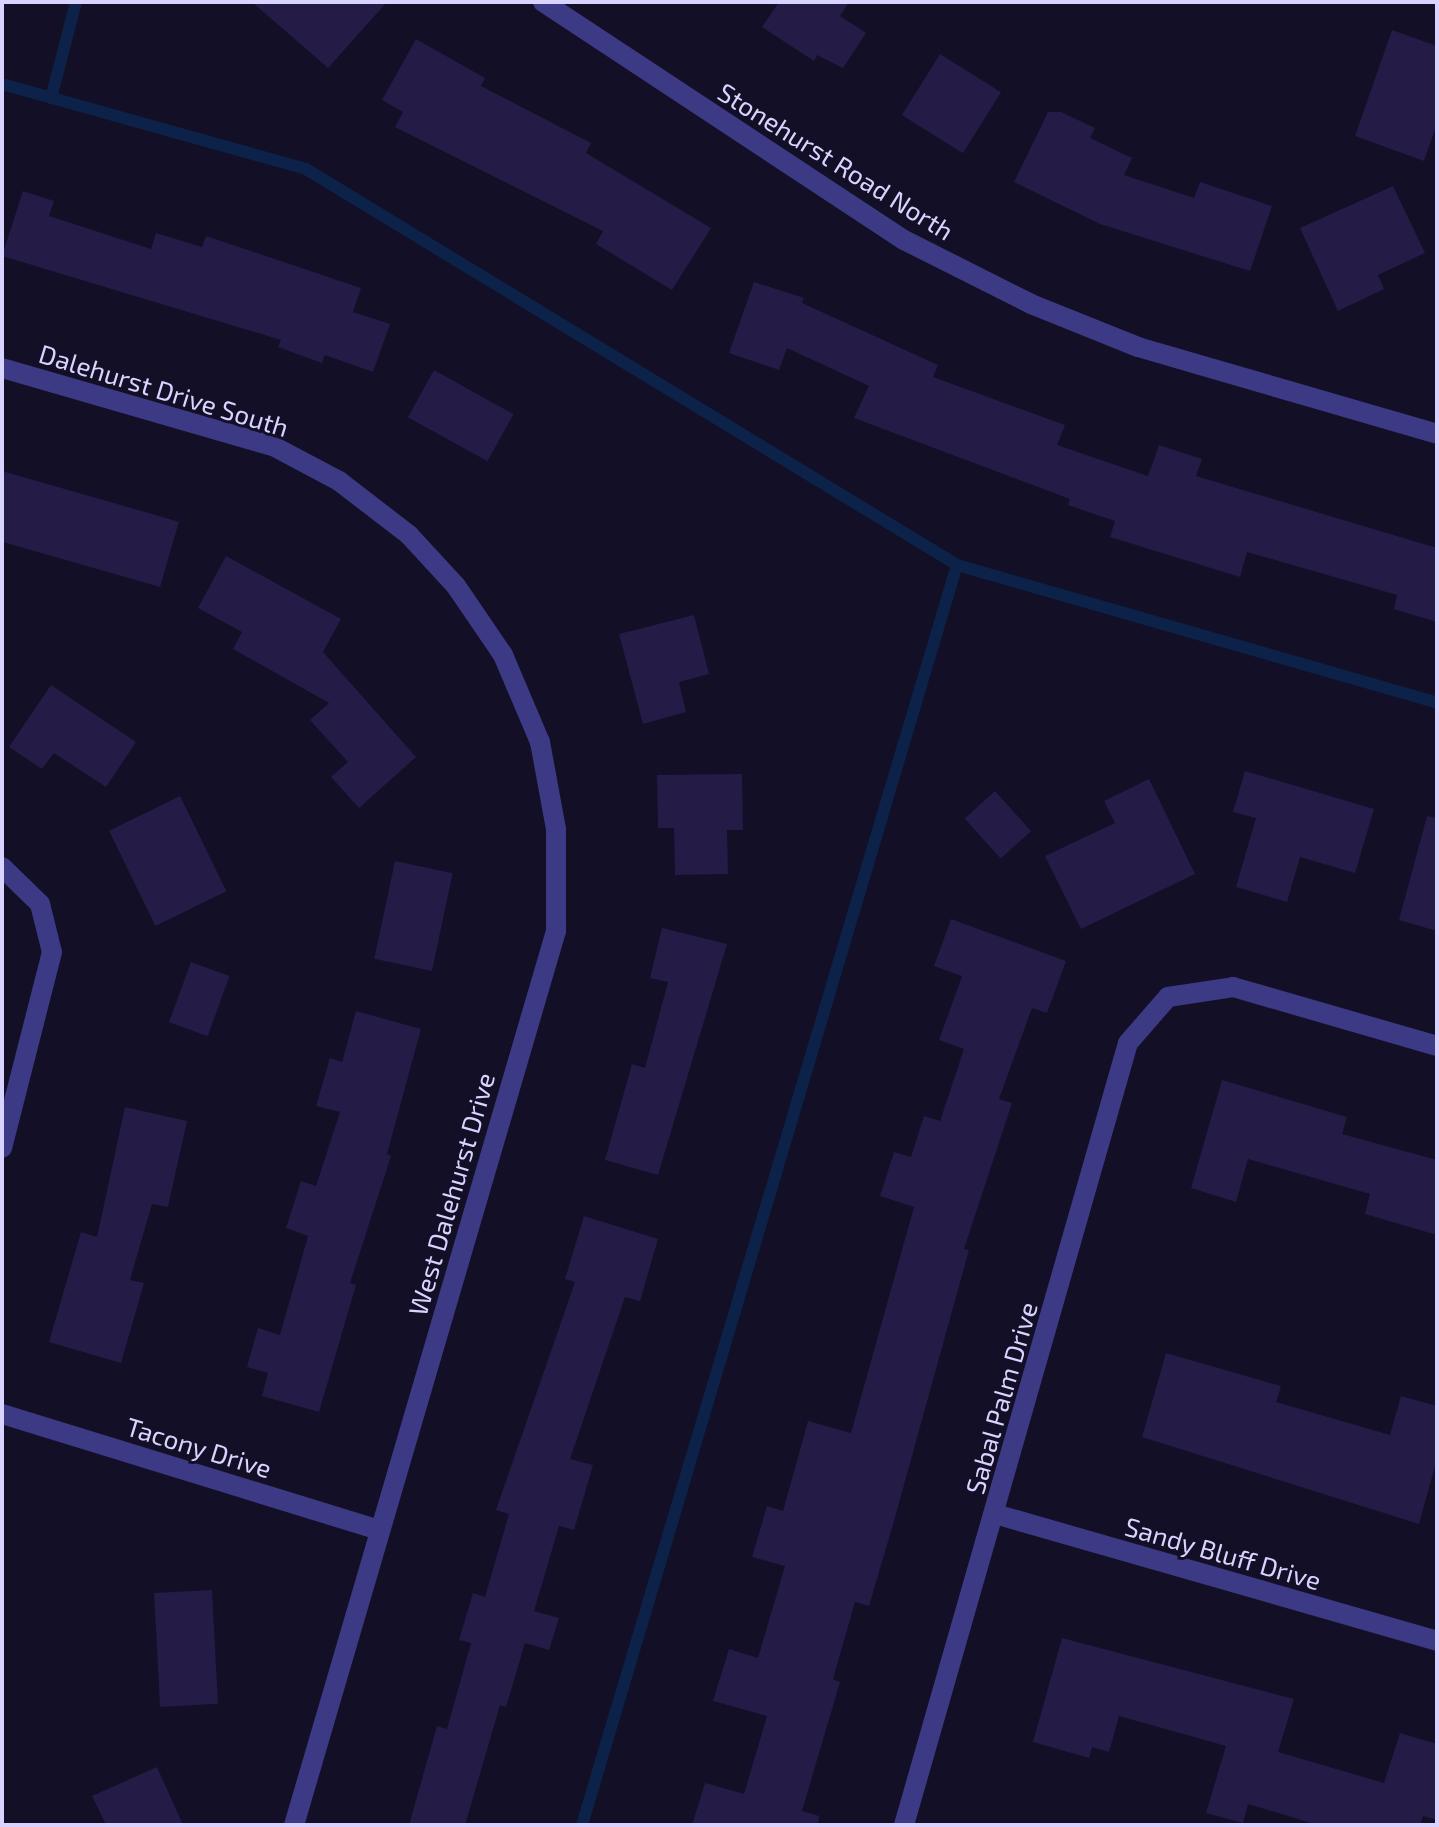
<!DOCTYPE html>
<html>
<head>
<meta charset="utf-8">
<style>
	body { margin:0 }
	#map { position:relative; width:1439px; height:1827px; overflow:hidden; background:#130f26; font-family:"Exo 2",sans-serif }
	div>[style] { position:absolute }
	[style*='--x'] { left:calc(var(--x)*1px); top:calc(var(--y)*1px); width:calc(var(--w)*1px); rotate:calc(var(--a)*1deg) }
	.stream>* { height:12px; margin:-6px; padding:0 6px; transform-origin:6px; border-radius:6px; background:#0c2248 }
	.building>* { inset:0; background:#241b47; transform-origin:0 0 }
	.street>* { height:20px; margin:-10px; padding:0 10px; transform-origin:10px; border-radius:10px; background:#3d3a85 }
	span { translate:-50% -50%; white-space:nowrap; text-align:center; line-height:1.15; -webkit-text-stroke:6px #130f26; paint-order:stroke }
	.street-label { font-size:26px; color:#d9d4ff }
	.frame { position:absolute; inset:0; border:4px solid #d9d4ff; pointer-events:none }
</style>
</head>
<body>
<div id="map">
	<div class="stream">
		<div style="--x:2;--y:84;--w:316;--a:15.6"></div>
		<div style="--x:306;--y:169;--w:762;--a:31.31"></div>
		<div style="--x:51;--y:98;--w:99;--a:-75.4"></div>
		<div style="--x:582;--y:1825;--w:1315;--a:-73.43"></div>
		<div style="--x:957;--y:565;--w:499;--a:16"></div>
	</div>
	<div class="building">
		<div style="clip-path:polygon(252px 2px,387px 2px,328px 68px)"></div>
		<div style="clip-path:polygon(779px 2px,849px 2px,840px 16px,866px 33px,843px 68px,817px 55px,814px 61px,762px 27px)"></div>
		<div style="clip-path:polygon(1392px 30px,1437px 46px,1437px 123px,1424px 161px,1355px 136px)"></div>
		<div style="clip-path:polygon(416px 39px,485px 78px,481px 86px,591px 143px,586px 153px,711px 228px,672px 290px,596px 244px,603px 231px,395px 127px,403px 112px,382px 100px)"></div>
		<div style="left:940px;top:54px;width:72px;height:72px;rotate:32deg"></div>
		<div style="clip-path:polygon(1048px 112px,1061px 112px,1095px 128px,1090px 138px,1132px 158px,1124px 175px,1194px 198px,1200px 182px,1272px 206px,1250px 271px,1100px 224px,1014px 182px)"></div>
		<div style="clip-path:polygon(1393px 186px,1425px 253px,1378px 275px,1384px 289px,1338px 311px,1300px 228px)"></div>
		<div style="clip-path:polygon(23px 191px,54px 201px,49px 216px,151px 249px,156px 233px,202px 247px,206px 236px,361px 288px,353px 312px,390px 324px,373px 372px,325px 355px,322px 363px,278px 347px,281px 340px,2px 256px)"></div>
		<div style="clip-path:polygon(754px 282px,804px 298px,802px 303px,938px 365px,933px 377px,1065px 425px,1057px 445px,1148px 476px,1159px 445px,1202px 459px,1196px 476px,1437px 548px,1437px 622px,1394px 609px,1397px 595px,1247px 552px,1240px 577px,1110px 537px,1115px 521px,1068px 505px,1070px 499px,854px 418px,869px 386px,787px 348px,779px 370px,729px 353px)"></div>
		<div style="left:434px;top:370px;width:91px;height:54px;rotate:29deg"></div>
		<div style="left:2px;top:471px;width:184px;height:68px;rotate:16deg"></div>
		<div style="clip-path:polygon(226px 556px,341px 619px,323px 652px,416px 757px,359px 808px,331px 777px,348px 762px,310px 720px,329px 703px,233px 649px,242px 632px,198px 608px)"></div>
		<div style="clip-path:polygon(694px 615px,709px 674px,679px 682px,686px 712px,643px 724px,619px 634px)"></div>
		<div style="clip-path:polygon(51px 685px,136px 742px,106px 787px,54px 753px,42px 769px,9px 747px)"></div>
		<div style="clip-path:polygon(1245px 771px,1374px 809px,1355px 873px,1300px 857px,1287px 902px,1236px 887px,1256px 818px,1233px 812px)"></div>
		<div style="clip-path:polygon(742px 774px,743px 830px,727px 830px,728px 874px,675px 875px,674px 828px,658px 828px,657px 775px)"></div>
		<div style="clip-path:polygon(1149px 779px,1195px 874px,1081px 929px,1045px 856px,1115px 823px,1104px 801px)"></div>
		<div style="left:995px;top:791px;width:54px;height:41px;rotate:48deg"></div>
		<div style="left:180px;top:796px;width:106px;height:79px;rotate:64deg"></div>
		<div style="clip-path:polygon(1427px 816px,1437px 818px,1437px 931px,1399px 920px)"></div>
		<div style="left:395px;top:861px;width:59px;height:100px;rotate:12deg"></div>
		<div style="clip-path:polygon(951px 919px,1066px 961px,1047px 1013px,1032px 1008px,999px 1099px,1012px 1103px,964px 1249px,969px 1250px,894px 1521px,869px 1606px,855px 1602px,833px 1679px,840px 1682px,802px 1811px,819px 1816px,818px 1825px,692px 1825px,705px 1783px,744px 1794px,767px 1716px,713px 1701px,729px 1649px,758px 1658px,785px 1566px,752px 1557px,767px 1506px,783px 1511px,808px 1421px,851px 1433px,914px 1207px,880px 1196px,894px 1152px,911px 1157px,924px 1116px,940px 1121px,964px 1049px,939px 1040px,962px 976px,934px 966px)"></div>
		<div style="clip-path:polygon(662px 928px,727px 944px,658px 1175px,605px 1160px,632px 1064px,645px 1068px,668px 982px,650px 978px)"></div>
		<div style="left:191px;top:962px;width:41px;height:64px;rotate:20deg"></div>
		<div style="clip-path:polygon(356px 1011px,421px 1029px,387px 1154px,391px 1156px,350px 1283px,356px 1285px,319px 1412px,262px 1396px,268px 1373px,247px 1367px,258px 1328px,280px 1335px,308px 1236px,286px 1228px,301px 1181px,316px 1186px,340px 1112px,316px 1106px,330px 1058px,342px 1062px)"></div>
		<div style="clip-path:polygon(1222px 1080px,1347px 1117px,1342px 1134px,1437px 1160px,1437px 1235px,1365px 1214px,1370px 1194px,1248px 1159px,1236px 1202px,1191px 1188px)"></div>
		<div style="clip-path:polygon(125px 1107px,187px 1121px,168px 1207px,152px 1204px,130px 1280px,144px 1283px,121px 1363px,49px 1342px,81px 1232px,97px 1237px)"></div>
		<div style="clip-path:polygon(584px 1216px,658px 1239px,640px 1301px,625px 1297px,570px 1459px,593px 1465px,574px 1530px,559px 1526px,534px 1611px,559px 1618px,549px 1650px,525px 1643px,506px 1707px,500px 1705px,465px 1825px,409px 1825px,437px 1726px,447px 1729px,471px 1643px,459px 1640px,473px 1593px,485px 1597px,509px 1514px,496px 1510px,575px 1282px,565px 1279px)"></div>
		<div style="clip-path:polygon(1166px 1353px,1281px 1386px,1276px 1402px,1390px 1435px,1401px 1396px,1437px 1406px,1437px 1459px,1419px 1524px,1142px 1437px)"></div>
		<div style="left:212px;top:1590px;width:114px;height:58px;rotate:87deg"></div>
		<div style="clip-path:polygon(1062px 1638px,1294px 1699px,1278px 1752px,1384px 1783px,1400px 1733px,1437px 1744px,1437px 1820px,1423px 1816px,1420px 1825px,1318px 1825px,1248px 1804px,1243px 1823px,1206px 1813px,1226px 1746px,1119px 1716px,1109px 1752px,1092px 1747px,1089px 1758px,1033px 1742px)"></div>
		<div style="clip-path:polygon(157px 1767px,183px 1825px,106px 1825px,92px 1796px)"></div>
	</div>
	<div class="street">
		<div style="--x:543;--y:2;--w:432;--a:33.4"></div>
		<div style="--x:904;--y:240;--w:142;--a:26.7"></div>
		<div style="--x:1031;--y:304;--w:115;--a:21.9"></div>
		<div style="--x:1138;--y:347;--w:311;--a:16.2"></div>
		<div style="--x:2;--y:368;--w:282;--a:16.1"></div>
		<div style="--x:273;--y:446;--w:75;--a:27.9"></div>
		<div style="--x:339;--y:481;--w:88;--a:37.6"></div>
		<div style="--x:409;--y:535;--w:69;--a:47.3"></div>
		<div style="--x:456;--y:586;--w:83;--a:55.7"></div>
		<div style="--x:503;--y:655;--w:95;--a:67"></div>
		<div style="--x:540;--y:742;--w:88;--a:79.6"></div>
		<div style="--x:556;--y:829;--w:102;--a:90"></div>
		<div style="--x:556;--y:931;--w:932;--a:106.33"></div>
		<div style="--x:2;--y:867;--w:53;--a:44.2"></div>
		<div style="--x:40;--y:904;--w:49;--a:76"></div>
		<div style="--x:52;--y:952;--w:202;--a:104.3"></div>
		<div style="--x:2;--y:1414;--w:395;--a:17.1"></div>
		<div style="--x:995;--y:1514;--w:460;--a:16"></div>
		<div style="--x:904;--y:1825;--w:813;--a:-74.02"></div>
		<div style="--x:1128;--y:1043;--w:61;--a:-49"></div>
		<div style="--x:1168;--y:997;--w:66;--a:-8.7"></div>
		<div style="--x:1233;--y:987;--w:212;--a:16.1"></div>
	</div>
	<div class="street-label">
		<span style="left:836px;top:161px;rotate:32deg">Stonehurst Road North</span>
		<span style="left:164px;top:390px;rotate:17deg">Dalehurst Drive South</span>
		<span style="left:451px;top:1194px;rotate:-74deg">West Dalehurst Drive</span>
		<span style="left:1001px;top:1398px;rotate:-74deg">Sabal Palm Drive</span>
		<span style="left:199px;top:1447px;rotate:17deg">Tacony Drive</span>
		<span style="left:1223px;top:1553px;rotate:16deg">Sandy Bluff Drive</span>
	</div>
	<div class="frame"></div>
</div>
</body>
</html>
